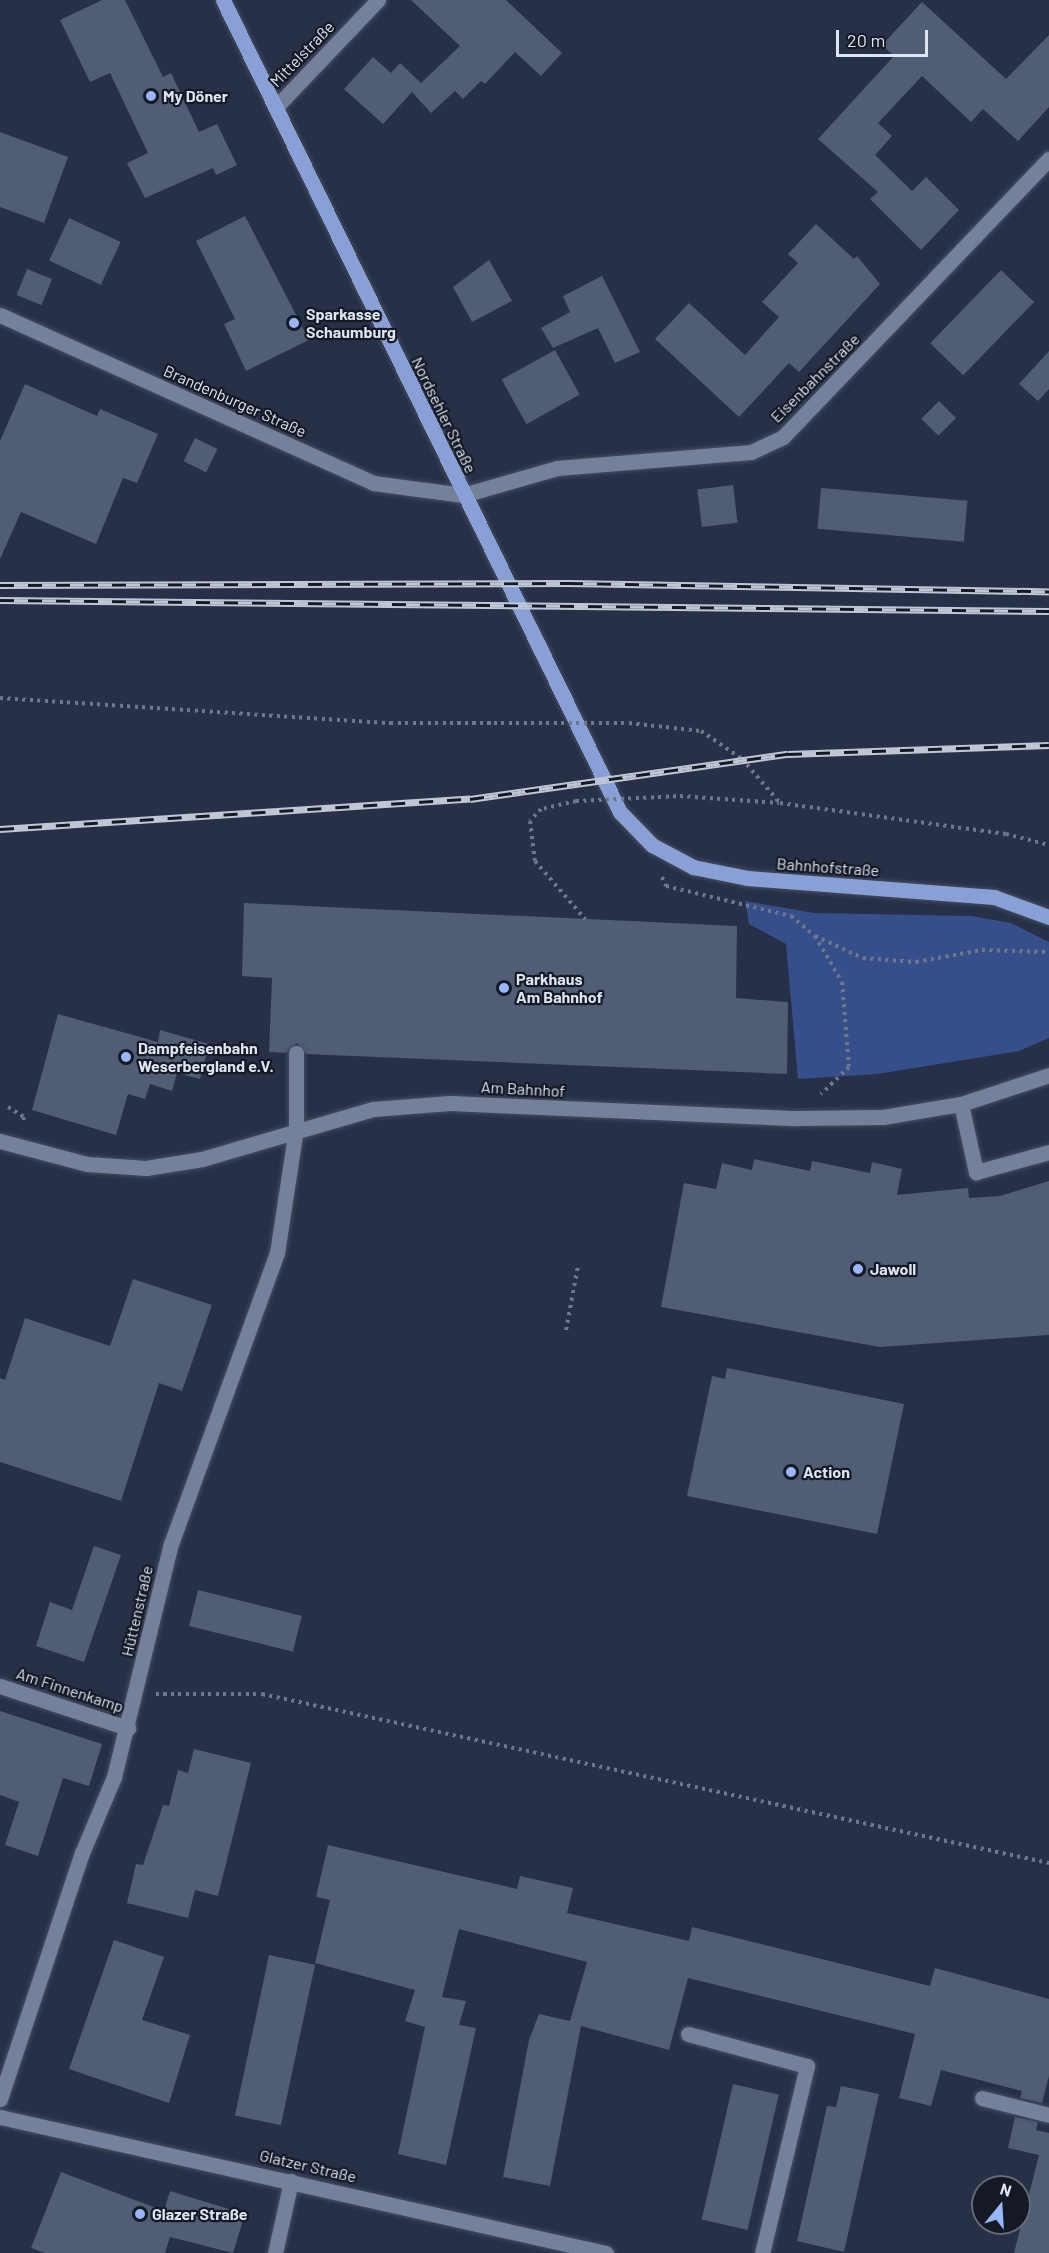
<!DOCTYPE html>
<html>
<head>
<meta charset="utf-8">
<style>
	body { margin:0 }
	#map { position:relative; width:1049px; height:2253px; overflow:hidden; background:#273047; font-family:Barlow,sans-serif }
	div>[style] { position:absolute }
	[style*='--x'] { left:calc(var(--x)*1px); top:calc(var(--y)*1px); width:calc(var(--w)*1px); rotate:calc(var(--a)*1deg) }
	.green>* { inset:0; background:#364e8a }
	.building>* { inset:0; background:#515c75; transform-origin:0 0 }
	.path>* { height:4px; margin-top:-2px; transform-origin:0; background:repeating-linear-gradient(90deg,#6f778b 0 3px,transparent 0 7.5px) }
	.roads { filter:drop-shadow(0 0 2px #454d60) drop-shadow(0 0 2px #454d60) }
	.minor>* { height:15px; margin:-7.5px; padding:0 7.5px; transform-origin:7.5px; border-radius:7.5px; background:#75819b }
	.major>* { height:15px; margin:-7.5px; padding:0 7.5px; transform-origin:7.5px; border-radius:7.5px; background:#88a0d6 }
	.rail>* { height:7px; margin-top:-3.5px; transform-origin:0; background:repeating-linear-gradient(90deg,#141923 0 14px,#bfc6d6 0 28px); box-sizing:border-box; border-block:2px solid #bfc6d6 }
	.path-bridge>* { height:4px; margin-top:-2px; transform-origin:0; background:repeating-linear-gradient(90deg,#6f778b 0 3px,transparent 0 7.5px) }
	.dots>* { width:16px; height:16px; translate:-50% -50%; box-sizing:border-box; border:3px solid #141923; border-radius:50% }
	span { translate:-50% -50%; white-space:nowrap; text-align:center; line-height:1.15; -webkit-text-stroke:4.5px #141923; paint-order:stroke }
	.street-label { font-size:16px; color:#dde4f3 }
	.poi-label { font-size:16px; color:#dde4f3; font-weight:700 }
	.left { translate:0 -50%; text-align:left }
	.north { position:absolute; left:971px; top:2175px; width:60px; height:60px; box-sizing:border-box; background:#141923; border:2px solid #646a76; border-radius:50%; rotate:18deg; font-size:16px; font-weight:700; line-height:24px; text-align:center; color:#dde4f3 }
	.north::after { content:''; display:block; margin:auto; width:21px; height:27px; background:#97b6fd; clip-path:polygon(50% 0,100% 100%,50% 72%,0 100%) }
	.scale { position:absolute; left:836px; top:30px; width:92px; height:27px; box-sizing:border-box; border:3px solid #dde4f3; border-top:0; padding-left:8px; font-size:18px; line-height:21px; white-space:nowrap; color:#dde4f3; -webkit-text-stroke:4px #141923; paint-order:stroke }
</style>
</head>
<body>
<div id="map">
	<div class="green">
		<div style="clip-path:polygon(745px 901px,814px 913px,971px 916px,1011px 923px,1049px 942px,1049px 1038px,1019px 1051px,877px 1074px,798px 1079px,786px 944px,749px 924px)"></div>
	</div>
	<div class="building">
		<div style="clip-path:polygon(102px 0,125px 0,163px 77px,171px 73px,199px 132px,217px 124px,237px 165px,216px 175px,213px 168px,145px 198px,127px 163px,148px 153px,110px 73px,90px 82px,60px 20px)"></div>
		<div style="clip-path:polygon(411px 0,506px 0,562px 53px,541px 76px,515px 52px,485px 84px,481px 81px,463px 99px,455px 91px,431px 113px,412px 92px,383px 124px,344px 89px,373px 57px,391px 73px,400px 63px,421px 83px,460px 46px)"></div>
		<div style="clip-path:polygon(922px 2px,1006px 79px,1049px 35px,1049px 107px,1018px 141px,983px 109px,971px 122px,922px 76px,878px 123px,892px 136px,875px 155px,912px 191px,926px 177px,959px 210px,921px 250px,870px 199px,878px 192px,818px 139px,894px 56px,882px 45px)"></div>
		<div style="clip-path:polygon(0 132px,68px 157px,44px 223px,0 207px)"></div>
		<div style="clip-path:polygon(245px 216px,309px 340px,246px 371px,224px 324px,235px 319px,196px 241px)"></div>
		<div style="left:69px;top:218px;width:57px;height:47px;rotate:25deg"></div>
		<div style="clip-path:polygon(816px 224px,854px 259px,857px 256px,880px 284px,799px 372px,789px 363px,739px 417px,655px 339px,689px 303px,745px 355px,779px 317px,762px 302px,798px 263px,788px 254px)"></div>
		<div style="clip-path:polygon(489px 260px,512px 301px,472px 322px,453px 287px)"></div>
		<div style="left:27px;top:269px;width:27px;height:28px;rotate:22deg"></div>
		<div style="left:1001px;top:270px;width:46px;height:102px;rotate:44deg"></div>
		<div style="clip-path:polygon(602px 276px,640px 352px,615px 363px,598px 328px,553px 348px,541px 328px,570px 312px,563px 296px)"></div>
		<div style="left:555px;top:350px;width:51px;height:61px;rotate:61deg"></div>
		<div style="clip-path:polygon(1049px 351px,1049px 389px,1038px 401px,1019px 384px)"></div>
		<div style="clip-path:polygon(25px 384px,97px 416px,100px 409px,158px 434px,137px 483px,123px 478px,96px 544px,21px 512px,0 559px,0 441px)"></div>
		<div style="left:939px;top:401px;width:24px;height:25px;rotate:45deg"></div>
		<div style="left:195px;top:438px;width:25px;height:26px;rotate:26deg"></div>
		<div style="left:733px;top:485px;width:38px;height:36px;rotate:83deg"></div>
		<div style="left:821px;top:488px;width:147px;height:41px;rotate:5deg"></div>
		<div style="clip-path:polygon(244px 903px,737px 926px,736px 998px,788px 1002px,787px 1074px,306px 1054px,297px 1043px,286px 1053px,269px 1052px,272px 978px,242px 976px)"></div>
		<div style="clip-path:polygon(58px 1014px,158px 1042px,160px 1030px,209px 1044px,200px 1079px,177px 1073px,172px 1091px,150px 1084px,145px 1099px,128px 1094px,116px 1135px,32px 1110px)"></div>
		<div style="clip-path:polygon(754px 1159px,810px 1171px,812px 1161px,870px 1173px,872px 1162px,902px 1169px,897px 1195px,968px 1188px,969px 1198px,1000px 1196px,1049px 1181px,1049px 1335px,880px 1347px,661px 1307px,684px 1183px,716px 1189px,722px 1163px,752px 1170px)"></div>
		<div style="clip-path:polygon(133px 1279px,212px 1305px,182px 1391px,159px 1383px,121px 1501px,0 1462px,0 1378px,5px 1380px,25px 1318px,110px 1346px)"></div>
		<div style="clip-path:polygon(727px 1368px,904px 1404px,877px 1534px,687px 1496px,712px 1376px,725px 1379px)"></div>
		<div style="clip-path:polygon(94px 1546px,121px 1555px,84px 1662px,36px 1646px,50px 1602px,72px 1610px)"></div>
		<div style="left:198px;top:1590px;width:107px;height:37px;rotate:14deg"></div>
		<div style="clip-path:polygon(0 1711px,102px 1744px,89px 1786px,63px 1778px,38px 1856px,5px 1845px,19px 1802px,0 1795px)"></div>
		<div style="clip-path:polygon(194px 1749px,251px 1763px,218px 1896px,195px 1890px,188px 1918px,127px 1903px,136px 1864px,143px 1865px,163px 1805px,169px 1806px,178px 1770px,188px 1773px)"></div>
		<div style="clip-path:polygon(328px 1845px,517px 1889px,520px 1876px,573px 1888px,567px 1913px,689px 1941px,692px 1927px,930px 1986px,935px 1968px,1049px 1999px,1049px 2076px,1042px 2103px,1020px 2098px,1022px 2091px,941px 2070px,931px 2106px,899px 2098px,915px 2034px,688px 1978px,669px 2050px,581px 2026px,550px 2186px,503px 2177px,529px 2040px,539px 2014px,570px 2021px,587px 1962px,459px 1929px,442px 1997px,466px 2001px,459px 2025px,476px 2028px,446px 2165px,398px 2154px,425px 2027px,405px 2021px,415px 1990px,315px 1963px,330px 1900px,316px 1897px)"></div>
		<div style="clip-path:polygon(114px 1940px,164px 1957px,142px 2020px,190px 2035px,169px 2103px,69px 2069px)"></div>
		<div style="left:269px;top:1955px;width:47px;height:164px;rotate:12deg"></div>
		<div style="left:733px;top:2084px;width:47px;height:139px;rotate:13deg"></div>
		<div style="clip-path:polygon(841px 2086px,879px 2094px,844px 2252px,797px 2241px,827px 2106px,836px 2107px)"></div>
		<div style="clip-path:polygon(1015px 2117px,1038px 2122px,1036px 2130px,1049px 2133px,1049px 2253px,1014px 2253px,1039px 2155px,1008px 2148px)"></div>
		<div style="clip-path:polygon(61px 2172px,164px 2211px,170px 2191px,245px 2214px,233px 2253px,170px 2237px,165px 2253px,45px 2253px,31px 2248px)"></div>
	</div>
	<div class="path">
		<div style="--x:0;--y:698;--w:391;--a:3.7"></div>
		<div style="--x:390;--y:723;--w:104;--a:0"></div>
		<div style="--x:629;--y:723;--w:72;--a:6.3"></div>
		<div style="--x:701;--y:731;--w:50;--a:34.3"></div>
		<div style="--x:742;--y:759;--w:58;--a:49.2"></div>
		<div style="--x:780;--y:803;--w:228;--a:7.8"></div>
		<div style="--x:1006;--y:834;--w:44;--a:14.3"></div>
		<div style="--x:680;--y:796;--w:99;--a:4"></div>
		<div style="--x:576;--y:801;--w:36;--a:167"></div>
		<div style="--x:541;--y:809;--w:16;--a:133"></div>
		<div style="--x:530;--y:821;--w:40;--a:82.9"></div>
		<div style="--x:535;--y:861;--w:77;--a:49.2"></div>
		<div style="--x:662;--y:877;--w:10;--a:66"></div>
		<div style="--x:666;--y:886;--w:129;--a:13.5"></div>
		<div style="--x:791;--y:916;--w:31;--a:40"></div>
		<div style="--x:815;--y:936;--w:53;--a:24.6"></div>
		<div style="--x:863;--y:958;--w:53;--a:4.3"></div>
		<div style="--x:916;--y:962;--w:67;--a:-10.3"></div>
		<div style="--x:982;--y:950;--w:67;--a:1.7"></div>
		<div style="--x:815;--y:936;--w:53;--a:59.6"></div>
		<div style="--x:842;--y:982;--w:85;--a:85.3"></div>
		<div style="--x:849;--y:1067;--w:39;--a:136"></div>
		<div style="--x:8;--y:1107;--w:19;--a:32"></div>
		<div style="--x:24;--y:1117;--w:7;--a:106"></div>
		<div style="--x:566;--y:1330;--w:65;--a:-79.4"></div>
		<div style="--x:156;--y:1694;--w:106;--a:0"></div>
		<div style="--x:262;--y:1694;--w:805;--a:12.12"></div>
	</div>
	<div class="roads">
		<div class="minor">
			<div style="--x:276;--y:107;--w:148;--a:-46.4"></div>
			<div style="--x:0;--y:315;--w:409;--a:24.2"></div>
			<div style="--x:373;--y:483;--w:91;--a:7.6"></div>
			<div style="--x:463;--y:495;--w:98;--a:-16"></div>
			<div style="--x:557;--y:468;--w:195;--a:-4.7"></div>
			<div style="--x:751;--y:452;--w:35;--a:-25"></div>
			<div style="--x:783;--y:437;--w:385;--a:-46.3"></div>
			<div style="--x:961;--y:1104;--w:70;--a:77.6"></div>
			<div style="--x:976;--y:1172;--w:76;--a:-15.3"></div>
			<div style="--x:0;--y:1141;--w:90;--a:14.8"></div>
			<div style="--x:87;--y:1164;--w:59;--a:3.9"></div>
			<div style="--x:146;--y:1168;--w:57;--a:-9.1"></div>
			<div style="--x:202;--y:1159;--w:178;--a:-16.3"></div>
			<div style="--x:373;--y:1109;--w:77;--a:-4.5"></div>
			<div style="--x:450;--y:1103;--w:347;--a:2.5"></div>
			<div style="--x:797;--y:1118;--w:86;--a:-0.7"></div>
			<div style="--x:883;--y:1117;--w:79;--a:-9.5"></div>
			<div style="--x:961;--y:1104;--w:93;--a:-18.2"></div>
			<div style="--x:0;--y:1686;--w:135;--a:18.2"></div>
			<div style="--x:688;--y:2034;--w:123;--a:15.1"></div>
			<div style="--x:807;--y:2066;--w:192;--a:103.5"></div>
			<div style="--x:982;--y:2098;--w:69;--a:14.2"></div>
			<div style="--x:0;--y:2099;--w:259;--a:-71.6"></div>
			<div style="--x:82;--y:1853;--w:82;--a:-67.2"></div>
			<div style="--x:114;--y:1777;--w:240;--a:-76.3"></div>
			<div style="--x:171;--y:1544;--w:310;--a:-70"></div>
			<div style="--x:277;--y:1253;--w:125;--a:-81.3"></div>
			<div style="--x:296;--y:1129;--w:76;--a:-90"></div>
			<div style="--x:0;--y:2117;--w:621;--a:12.65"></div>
			<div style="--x:275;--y:2253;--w:74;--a:-77.5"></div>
		</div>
		<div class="major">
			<div style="--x:223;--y:0;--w:904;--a:63.95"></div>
			<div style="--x:620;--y:812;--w:46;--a:45.9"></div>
			<div style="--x:652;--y:845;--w:47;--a:28.2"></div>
			<div style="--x:693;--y:867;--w:55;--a:11.5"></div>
			<div style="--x:747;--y:878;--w:248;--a:4.4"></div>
			<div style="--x:994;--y:897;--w:59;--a:20"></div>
		</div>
	</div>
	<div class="rail">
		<div style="--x:0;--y:585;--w:569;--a:-0.2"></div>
		<div style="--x:569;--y:583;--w:480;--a:1"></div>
		<div style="--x:0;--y:600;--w:1049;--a:0.6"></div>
		<div style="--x:0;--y:829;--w:471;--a:-3.7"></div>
		<div style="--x:470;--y:799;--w:321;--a:-8.1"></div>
		<div style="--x:788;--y:754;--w:261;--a:-2"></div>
	</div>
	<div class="path-bridge">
		<div style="--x:494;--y:723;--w:135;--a:0"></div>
		<div style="--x:576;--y:801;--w:104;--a:-2.8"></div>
	</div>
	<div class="dots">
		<div style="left:151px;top:96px;background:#97b6fd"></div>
		<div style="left:294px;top:323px;background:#97b6fd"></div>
		<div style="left:504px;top:988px;background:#97b6fd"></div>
		<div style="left:126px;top:1057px;background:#97b6fd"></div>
		<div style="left:858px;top:1269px;background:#97b6fd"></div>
		<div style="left:791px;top:1472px;background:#97b6fd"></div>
		<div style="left:140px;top:2214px;background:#97b6fd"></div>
	</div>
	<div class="street-label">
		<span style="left:302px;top:54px;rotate:-46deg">Mittelstraße</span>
		<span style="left:815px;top:378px;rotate:-45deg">Eisenbahnstraße</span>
		<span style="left:235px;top:401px;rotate:24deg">Brandenburger Straße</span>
		<span style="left:444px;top:415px;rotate:64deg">Nordsehler Straße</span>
		<span style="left:828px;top:867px;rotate:4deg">Bahnhofstraße</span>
		<span style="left:523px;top:1089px;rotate:3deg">Am Bahnhof</span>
		<span style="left:137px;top:1611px;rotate:-77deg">Hüttenstraße</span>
		<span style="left:70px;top:1690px;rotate:18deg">Am Finnenkamp</span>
		<span style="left:308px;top:2166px;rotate:13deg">Glatzer Straße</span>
	</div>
	<div class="poi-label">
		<span class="left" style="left:163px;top:96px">My Döner</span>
		<span class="left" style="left:306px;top:323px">Sparkasse<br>Schaumburg</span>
		<span class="left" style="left:516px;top:988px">Parkhaus<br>Am Bahnhof</span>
		<span class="left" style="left:138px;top:1057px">Dampfeisenbahn<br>Weserbergland e.V.</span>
		<span class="left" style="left:870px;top:1269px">Jawoll</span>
		<span class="left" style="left:803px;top:1472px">Action</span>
		<span class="left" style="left:152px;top:2214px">Glazer Straße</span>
	</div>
	<div class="north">N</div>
	<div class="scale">20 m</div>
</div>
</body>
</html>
